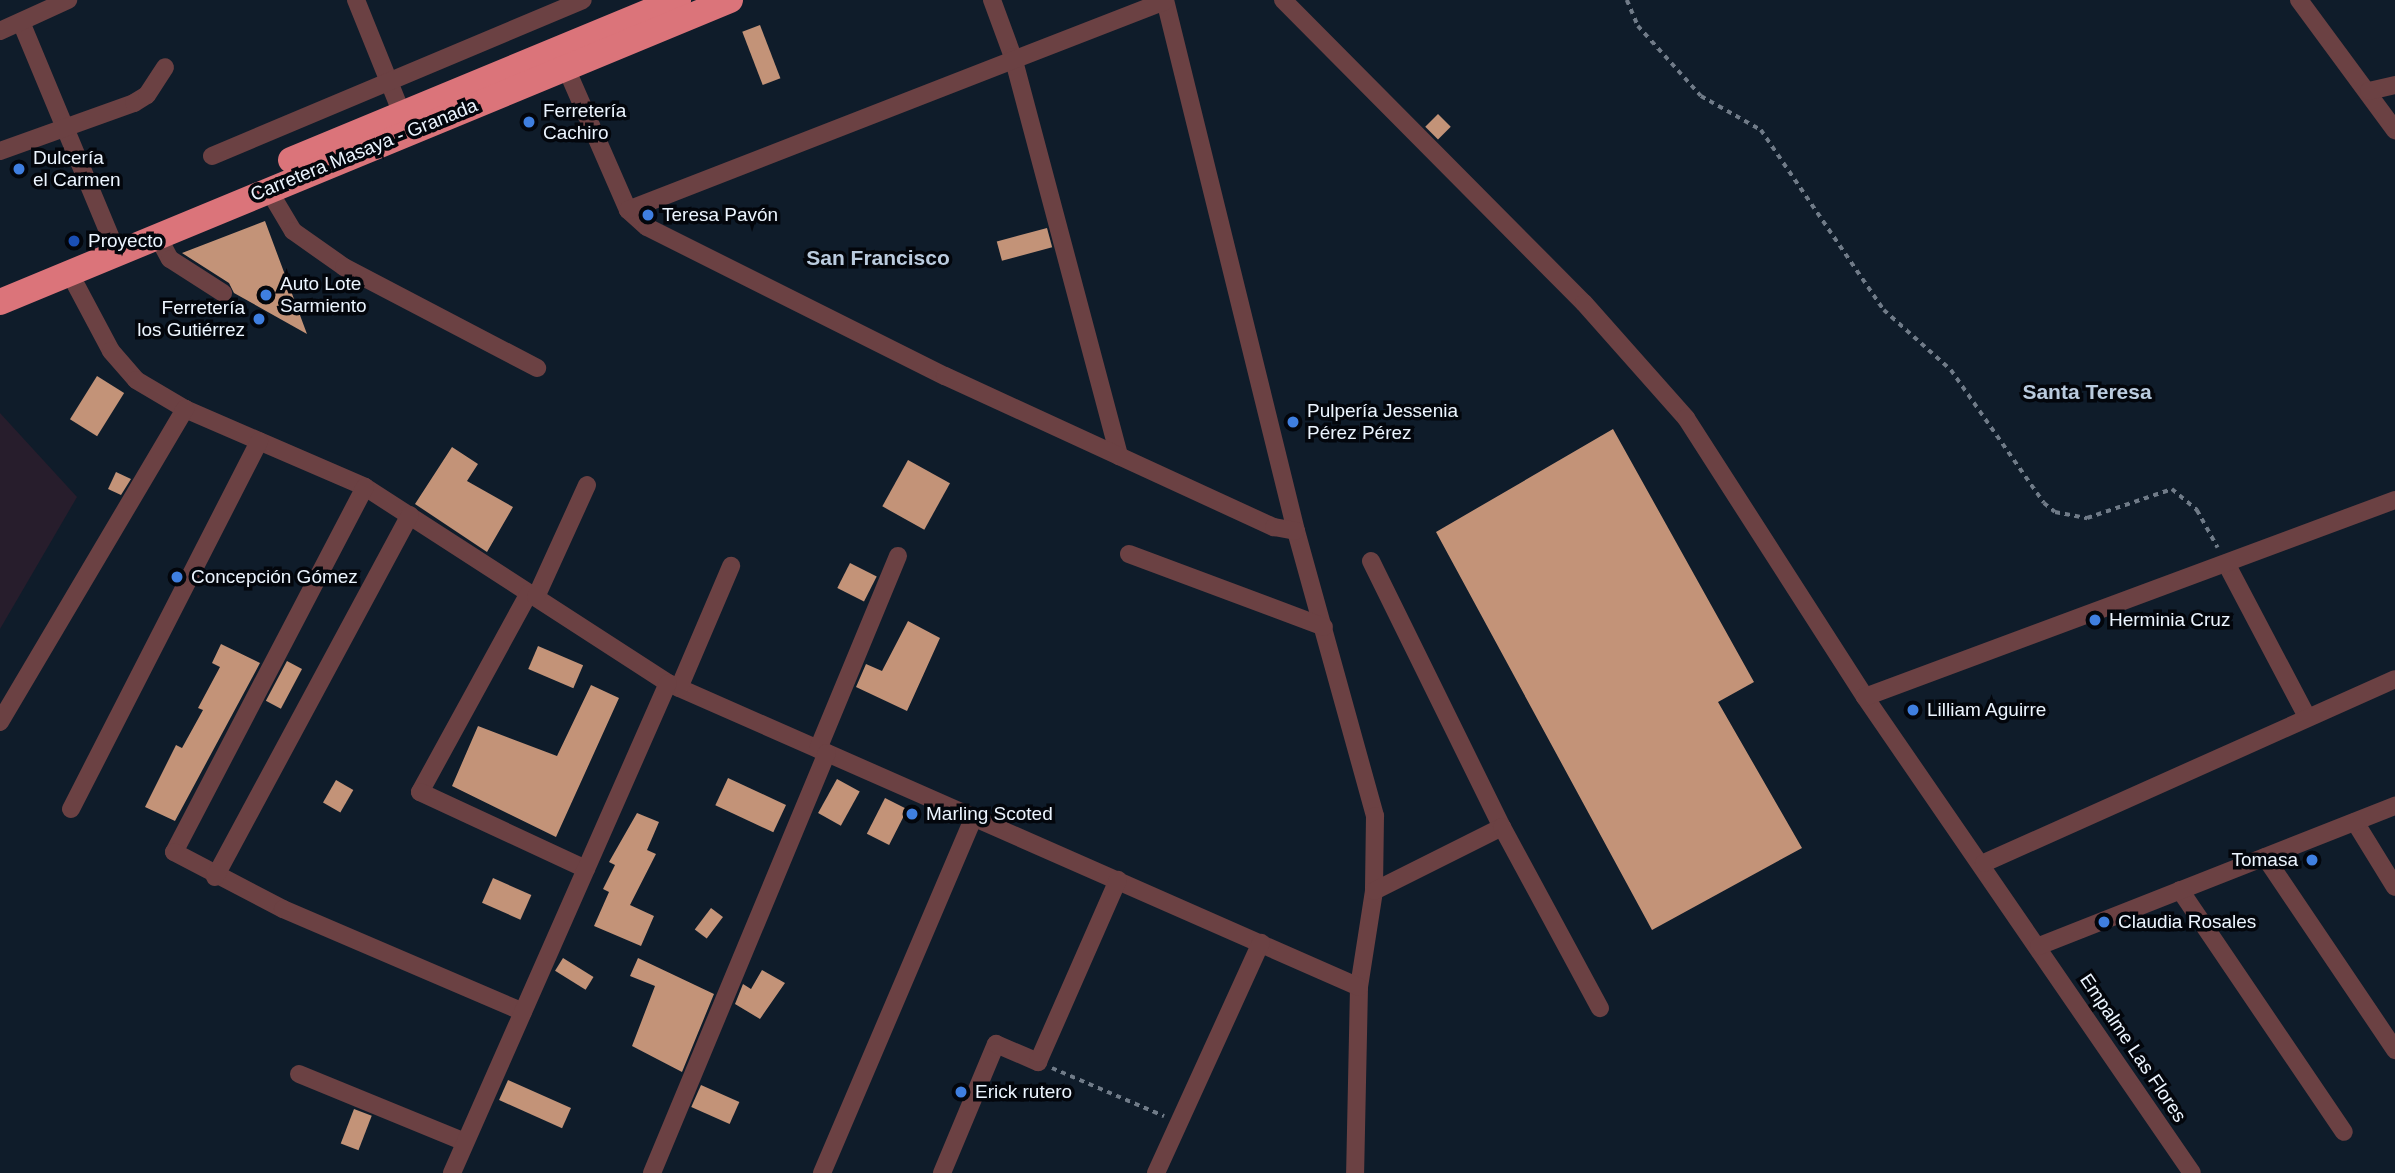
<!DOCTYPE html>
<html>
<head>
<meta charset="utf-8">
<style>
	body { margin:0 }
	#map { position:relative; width:2395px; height:1173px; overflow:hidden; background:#0f1c2a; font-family:Helvetica,sans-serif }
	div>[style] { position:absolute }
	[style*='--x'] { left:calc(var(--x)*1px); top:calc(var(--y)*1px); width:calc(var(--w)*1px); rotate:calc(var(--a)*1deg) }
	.industrial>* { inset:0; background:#271d2c }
	.building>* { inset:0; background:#c39378; transform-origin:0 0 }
	.path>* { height:3.5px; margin-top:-1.75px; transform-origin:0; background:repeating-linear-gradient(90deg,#707b88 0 5px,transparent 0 10px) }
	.minor>* { height:18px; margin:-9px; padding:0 9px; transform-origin:9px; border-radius:9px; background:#6b4143 }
	.highway>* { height:26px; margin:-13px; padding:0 13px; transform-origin:13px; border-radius:13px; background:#db747a }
	.dots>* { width:19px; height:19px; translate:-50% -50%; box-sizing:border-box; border:4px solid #03060c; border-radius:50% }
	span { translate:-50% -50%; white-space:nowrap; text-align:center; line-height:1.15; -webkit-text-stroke:7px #03060c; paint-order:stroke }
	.poi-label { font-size:19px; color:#ecf5ff }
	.left { translate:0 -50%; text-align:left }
	.right { translate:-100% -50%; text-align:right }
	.street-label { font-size:19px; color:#ecf5ff }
	.neighbourhood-label { font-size:21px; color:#bacbde; font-weight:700 }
</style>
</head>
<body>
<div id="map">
	<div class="industrial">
		<div style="clip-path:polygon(0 413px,77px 497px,0 629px)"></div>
	</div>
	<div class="building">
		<div style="left:760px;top:25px;width:57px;height:19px;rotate:69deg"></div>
		<div style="left:1438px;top:114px;width:18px;height:18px;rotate:45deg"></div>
		<div style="clip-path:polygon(265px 221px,307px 334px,234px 293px,229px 283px,182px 253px)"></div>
		<div style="left:1047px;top:228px;width:20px;height:52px;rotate:75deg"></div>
		<div style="left:97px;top:376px;width:32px;height:51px;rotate:32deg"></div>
		<div style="clip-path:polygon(1613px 429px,1754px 682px,1718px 702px,1802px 848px,1652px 930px,1436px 532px)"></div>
		<div style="clip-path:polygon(452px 447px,478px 464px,467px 481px,513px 507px,487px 552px,415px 504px)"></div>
		<div style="left:908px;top:460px;width:48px;height:53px;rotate:29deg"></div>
		<div style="clip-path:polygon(116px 472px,131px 479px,121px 495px,108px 489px)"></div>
		<div style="left:850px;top:563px;width:30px;height:28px;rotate:27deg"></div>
		<div style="clip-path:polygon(908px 621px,940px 638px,907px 711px,856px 687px,866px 664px,882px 671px)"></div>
		<div style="clip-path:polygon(221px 644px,260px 663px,175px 821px,145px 807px,176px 745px,182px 748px,203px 710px,198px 708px,220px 667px,212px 663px)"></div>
		<div style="left:538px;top:646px;width:49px;height:25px;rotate:23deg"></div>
		<div style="left:287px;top:661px;width:17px;height:45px;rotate:28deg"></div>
		<div style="clip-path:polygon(591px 685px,619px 698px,556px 837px,452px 786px,478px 726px,557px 756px)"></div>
		<div style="left:728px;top:778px;width:64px;height:30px;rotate:25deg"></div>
		<div style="left:837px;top:779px;width:26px;height:39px;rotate:29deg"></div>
		<div style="left:336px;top:780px;width:20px;height:26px;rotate:30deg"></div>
		<div style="left:885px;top:798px;width:25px;height:40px;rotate:27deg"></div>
		<div style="clip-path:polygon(637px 813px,659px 822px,647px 850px,656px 854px,630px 905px,654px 916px,641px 946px,594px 926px,609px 892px,603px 889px,615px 865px,609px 862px)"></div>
		<div style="left:493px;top:878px;width:42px;height:27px;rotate:24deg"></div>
		<div style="left:711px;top:908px;width:15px;height:27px;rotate:37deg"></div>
		<div style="left:563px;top:958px;width:36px;height:15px;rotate:32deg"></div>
		<div style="clip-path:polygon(638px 958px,714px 994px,682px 1072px,632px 1046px,655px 986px,630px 976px)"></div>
		<div style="clip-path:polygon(762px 970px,785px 983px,760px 1019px,735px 1004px,743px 984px,751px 989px)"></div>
		<div style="left:508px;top:1080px;width:69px;height:22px;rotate:24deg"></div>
		<div style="left:701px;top:1085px;width:42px;height:24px;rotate:24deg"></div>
		<div style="left:354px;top:1109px;width:19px;height:37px;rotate:21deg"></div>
	</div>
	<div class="path">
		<div style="--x:1627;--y:0;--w:28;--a:67"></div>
		<div style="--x:1638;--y:26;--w:94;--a:48"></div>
		<div style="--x:1701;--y:96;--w:69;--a:29.5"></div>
		<div style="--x:1761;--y:130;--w:218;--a:55.7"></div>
		<div style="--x:1884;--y:310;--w:90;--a:41.8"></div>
		<div style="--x:1951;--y:370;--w:162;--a:55"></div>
		<div style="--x:2044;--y:503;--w:14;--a:39"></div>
		<div style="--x:2055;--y:512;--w:33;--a:11"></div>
		<div style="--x:2087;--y:518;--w:90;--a:-18.8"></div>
		<div style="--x:2172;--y:489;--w:33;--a:40"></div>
		<div style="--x:2197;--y:510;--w:43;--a:61.1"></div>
		<div style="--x:1052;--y:1068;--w:122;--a:23.2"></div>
	</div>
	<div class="minor">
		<div style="--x:356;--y:0;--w:123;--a:68"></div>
		<div style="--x:992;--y:0;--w:61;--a:69.8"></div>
		<div style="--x:1013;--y:57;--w:413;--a:75.1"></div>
		<div style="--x:1165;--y:0;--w:547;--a:76.14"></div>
		<div style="--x:1296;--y:531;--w:296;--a:74.5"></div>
		<div style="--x:1375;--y:816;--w:75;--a:90.8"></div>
		<div style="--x:1374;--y:891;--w:97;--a:98.9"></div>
		<div style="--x:1359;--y:987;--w:186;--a:91.2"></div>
		<div style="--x:1283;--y:0;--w:427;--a:45.2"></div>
		<div style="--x:1584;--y:303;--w:154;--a:48.4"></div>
		<div style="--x:1686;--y:418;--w:331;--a:57.3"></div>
		<div style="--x:1865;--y:697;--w:577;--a:55.51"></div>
		<div style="--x:2299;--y:0;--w:162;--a:53.6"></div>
		<div style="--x:21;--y:22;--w:232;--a:67.4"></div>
		<div style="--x:0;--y:31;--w:75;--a:-24.5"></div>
		<div style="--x:566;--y:68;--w:155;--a:66.4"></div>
		<div style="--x:628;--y:210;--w:25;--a:42"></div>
		<div style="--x:647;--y:227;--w:333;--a:26.6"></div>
		<div style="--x:945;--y:376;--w:362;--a:24.7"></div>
		<div style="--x:1274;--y:527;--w:22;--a:10"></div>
		<div style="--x:2369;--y:91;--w:27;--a:-13"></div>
		<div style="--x:0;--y:151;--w:142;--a:-19.7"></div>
		<div style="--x:134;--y:103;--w:15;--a:-32"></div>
		<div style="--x:147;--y:95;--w:33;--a:-57"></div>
		<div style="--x:212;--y:156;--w:402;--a:-22.8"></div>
		<div style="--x:268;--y:189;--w:49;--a:59.2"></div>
		<div style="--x:293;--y:231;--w:62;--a:35.2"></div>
		<div style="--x:344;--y:267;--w:218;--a:27.6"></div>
		<div style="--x:628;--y:210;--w:576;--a:-21.27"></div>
		<div style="--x:157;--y:235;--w:27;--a:62"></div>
		<div style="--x:170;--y:259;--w:63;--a:32.7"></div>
		<div style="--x:69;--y:272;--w:89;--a:62"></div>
		<div style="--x:111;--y:351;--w:38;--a:49"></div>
		<div style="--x:136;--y:380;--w:57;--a:30.6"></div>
		<div style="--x:185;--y:409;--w:196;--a:23.4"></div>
		<div style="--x:365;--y:487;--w:361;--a:32.9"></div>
		<div style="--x:668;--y:683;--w:755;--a:23.75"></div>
		<div style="--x:365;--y:487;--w:412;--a:117.6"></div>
		<div style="--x:174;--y:852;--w:123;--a:27.6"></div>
		<div style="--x:283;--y:909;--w:261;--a:23.2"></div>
		<div style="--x:1129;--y:554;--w:208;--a:20.5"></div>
		<div style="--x:1371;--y:561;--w:297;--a:63.8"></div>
		<div style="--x:1502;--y:827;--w:143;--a:153.4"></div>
		<div style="--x:2227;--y:565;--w:170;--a:62.2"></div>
		<div style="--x:529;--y:593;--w:227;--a:118.7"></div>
		<div style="--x:420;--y:792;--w:183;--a:24.9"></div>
		<div style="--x:536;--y:597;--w:123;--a:-65.5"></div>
		<div style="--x:679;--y:688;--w:133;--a:-66.9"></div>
		<div style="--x:1865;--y:697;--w:565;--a:-20.39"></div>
		<div style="--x:0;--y:722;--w:364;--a:-59.4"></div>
		<div style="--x:818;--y:749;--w:209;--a:-67.5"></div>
		<div style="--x:71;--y:809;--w:413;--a:-62.9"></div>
		<div style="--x:2355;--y:822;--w:76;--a:58.4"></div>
		<div style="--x:1502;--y:827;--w:206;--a:61.6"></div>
		<div style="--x:2265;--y:857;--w:233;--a:56"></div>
		<div style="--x:1984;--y:863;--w:450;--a:-24.1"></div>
		<div style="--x:215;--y:877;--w:411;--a:-61.7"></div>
		<div style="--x:2180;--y:890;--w:292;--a:55.9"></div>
		<div style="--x:2039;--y:946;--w:383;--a:-21.5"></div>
		<div style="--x:299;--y:1074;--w:179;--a:22.3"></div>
		<div style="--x:452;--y:1173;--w:535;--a:-66.21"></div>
		<div style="--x:652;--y:1173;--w:455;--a:-67.4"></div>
		<div style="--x:822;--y:1173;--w:387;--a:-66.9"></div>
		<div style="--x:942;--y:1173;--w:140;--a:-67.3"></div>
		<div style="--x:996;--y:1044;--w:46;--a:23.2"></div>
		<div style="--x:1038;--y:1062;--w:199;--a:-66.3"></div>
		<div style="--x:1156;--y:1173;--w:253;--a:-65.5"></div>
	</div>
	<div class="highway">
		<div style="--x:291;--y:160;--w:419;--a:-22.5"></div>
		<div style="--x:0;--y:302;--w:790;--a:-22.47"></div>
	</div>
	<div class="dots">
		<div style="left:529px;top:122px;background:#3f7fe0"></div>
		<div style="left:19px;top:169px;background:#3f7fe0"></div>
		<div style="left:648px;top:215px;background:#3f7fe0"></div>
		<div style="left:74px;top:241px;background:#1a4fb4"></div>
		<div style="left:266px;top:295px;background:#3f7fe0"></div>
		<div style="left:259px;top:319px;background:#3f7fe0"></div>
		<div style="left:1293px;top:422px;background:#3f7fe0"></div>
		<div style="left:177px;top:577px;background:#3f7fe0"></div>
		<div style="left:2095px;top:620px;background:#3f7fe0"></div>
		<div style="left:1913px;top:710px;background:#3f7fe0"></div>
		<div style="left:912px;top:814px;background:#3f7fe0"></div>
		<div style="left:2312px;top:860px;background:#3f7fe0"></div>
		<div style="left:2104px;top:922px;background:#3f7fe0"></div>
		<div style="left:961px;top:1092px;background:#3f7fe0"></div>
	</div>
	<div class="poi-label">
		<span class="left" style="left:543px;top:122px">Ferretería<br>Cachiro</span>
		<span class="left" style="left:33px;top:169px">Dulcería<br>el Carmen</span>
		<span class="left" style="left:662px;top:215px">Teresa Pavón</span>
		<span class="left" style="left:88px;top:241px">Proyecto</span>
		<span class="left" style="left:280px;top:295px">Auto Lote<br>Sarmiento</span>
		<span class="right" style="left:245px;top:319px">Ferretería<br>los Gutiérrez</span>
		<span class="left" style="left:1307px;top:422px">Pulpería Jessenia<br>Pérez Pérez</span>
		<span class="left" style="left:191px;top:577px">Concepción Gómez</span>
		<span class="left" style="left:2109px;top:620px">Herminia Cruz</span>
		<span class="left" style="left:1927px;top:710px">Lilliam Aguirre</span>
		<span class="left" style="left:926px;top:814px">Marling Scoted</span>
		<span class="right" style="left:2298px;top:860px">Tomasa</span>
		<span class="left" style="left:2118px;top:922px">Claudia Rosales</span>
		<span class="left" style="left:975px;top:1092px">Erick rutero</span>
	</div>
	<div class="street-label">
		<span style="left:364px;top:150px;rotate:-22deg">Carretera Masaya - Granada</span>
		<span style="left:2133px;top:1048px;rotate:56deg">Empalme Las Flores</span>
	</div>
	<div class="neighbourhood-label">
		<span style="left:878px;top:258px">San Francisco</span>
		<span style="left:2087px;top:392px">Santa Teresa</span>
	</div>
</div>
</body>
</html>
